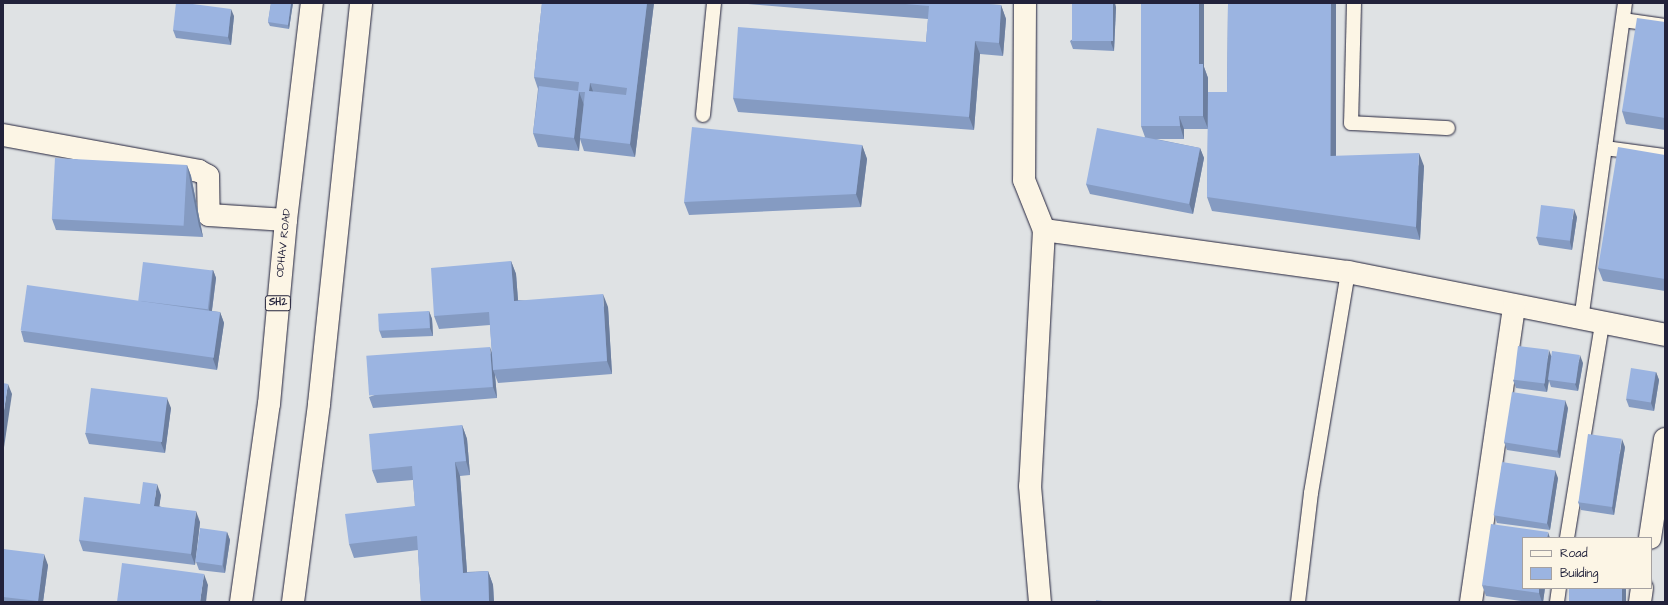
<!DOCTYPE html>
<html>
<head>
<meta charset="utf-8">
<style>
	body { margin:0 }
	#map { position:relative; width:1668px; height:605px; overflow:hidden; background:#dfe2e4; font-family:"Architects Daughter",sans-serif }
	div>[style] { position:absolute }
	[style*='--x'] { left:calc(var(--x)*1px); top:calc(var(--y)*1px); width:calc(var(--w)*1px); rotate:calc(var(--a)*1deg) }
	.roads { filter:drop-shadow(0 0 1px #22223b) drop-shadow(0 0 1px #22223b) }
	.lane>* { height:14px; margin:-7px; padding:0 7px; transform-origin:7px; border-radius:7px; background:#fcf5e5 }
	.street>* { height:22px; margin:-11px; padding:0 11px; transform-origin:11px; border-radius:11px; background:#fcf5e5 }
	.primary>* { height:22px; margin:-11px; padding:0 11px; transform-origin:11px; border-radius:11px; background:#fcf5e5 }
	.wall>* { inset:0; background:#859bc2 }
	.shaded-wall>* { inset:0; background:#6c7e9e; transform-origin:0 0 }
	.building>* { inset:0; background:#9bb4e1; transform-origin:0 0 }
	span { translate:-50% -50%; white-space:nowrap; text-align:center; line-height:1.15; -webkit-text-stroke:4px #fcf5e5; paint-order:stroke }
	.shield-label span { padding:1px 3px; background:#fcf5e5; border:1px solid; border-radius:3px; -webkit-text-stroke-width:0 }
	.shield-label { font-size:10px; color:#22223b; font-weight:700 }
	.street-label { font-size:11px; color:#22223b }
	.frame { position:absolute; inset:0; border:4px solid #22223b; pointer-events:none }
	.legend { position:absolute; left:1522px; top:537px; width:130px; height:52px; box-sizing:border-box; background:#fcf5e5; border:1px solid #a5a1a1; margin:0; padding:5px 7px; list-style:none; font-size:12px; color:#22223b }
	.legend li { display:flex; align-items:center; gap:8px; height:20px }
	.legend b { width:20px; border:1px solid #a5a1a1 }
</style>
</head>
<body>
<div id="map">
	<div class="roads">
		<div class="lane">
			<div style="--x:1354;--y:3;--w:120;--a:91.4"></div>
			<div style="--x:1351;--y:123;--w:97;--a:3"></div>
			<div style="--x:1623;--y:20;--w:42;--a:8.1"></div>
			<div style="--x:703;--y:115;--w:113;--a:-84.4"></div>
			<div style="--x:1605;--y:148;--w:61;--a:7.6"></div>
			<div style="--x:1581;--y:320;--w:320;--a:-82.1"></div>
			<div style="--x:1567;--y:538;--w:217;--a:-80.7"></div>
			<div style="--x:1298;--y:602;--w:110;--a:-83.2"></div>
			<div style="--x:1311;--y:493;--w:224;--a:-80.5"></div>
			<div style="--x:1557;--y:602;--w:14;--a:-82"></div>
		</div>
		<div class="street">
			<div style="--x:1025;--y:3;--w:177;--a:90.3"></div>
			<div style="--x:1024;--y:180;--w:54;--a:68.2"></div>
			<div style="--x:1044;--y:230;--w:256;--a:93.1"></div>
			<div style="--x:1030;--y:486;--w:116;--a:85.1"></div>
			<div style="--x:3;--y:135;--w:199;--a:10.4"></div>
			<div style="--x:199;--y:171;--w:10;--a:29"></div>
			<div style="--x:208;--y:176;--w:39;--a:89"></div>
			<div style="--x:209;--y:215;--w:77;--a:3.7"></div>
			<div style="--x:1044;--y:230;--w:307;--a:7.9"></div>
			<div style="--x:1348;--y:272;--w:323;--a:11.2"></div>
			<div style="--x:1650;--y:538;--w:100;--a:-81.4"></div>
			<div style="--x:1471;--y:602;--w:299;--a:-81.7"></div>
			<div style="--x:1640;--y:602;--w:14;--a:-82"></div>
		</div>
		<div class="primary">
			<div style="--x:241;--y:602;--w:200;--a:-82"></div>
			<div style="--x:269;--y:404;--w:185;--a:-84.7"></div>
			<div style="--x:286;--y:220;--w:219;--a:-83.2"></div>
			<div style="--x:293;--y:602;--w:200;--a:-82.5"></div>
			<div style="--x:319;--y:404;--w:403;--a:-84"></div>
		</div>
	</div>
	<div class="wall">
		<div style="clip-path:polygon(271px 3px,293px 3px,289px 29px,270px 26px,268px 22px)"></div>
		<div style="clip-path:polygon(542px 3px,654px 3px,635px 157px,584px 151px,580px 139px,579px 151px,538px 147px,533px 133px,538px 89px,534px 77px)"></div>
		<div style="clip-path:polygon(748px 3px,980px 3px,980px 4px,1001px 5px,1006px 19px,1003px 56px,980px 54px,974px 130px,738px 112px,733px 98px,926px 42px,928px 19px,748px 4px)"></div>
		<div style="clip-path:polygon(1228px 3px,1336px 3px,1335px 156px,1424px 166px,1420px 240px,1212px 211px,1207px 197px,1208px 129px,1184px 129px,1184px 139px,1156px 139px,1200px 148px,1204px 158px,1193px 214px,1090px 194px,1086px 184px,1145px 137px,1141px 126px,1204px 67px,1208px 78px,1208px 123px,1227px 92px)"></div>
		<div style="clip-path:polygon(1116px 7px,1114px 51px,1073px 49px,1070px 41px)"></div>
		<div style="clip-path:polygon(234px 16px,231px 45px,176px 38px,173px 30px)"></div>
		<div style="clip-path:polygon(1665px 22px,1665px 130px,1626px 124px,1622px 111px)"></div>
		<div style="clip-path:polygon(862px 145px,867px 159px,861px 207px,689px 215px,684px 202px)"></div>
		<div style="clip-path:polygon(1665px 155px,1665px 291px,1603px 281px,1598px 268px)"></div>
		<div style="clip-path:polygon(187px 165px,191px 176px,203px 237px,56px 230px,52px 219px)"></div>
		<div style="clip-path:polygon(1577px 217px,1572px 250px,1539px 245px,1536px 237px)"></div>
		<div style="clip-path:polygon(511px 261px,516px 274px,518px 300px,608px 307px,612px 374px,498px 383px,495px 375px,497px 398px,373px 408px,369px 397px,492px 353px,490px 325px,439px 329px,434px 316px)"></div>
		<div style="clip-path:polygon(213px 270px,216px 278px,212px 311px,220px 312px,224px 323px,217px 370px,24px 342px,21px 331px,138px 301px)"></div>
		<div style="clip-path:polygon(429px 311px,432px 319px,433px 336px,382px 338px,379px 330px)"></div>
		<div style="clip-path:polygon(1551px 356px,1583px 363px,1578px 391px,1551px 387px,1549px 381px,1547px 392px,1516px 388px,1513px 380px)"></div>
		<div style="clip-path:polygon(1656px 372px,1659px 380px,1654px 411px,1629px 407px,1626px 399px)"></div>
		<div style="clip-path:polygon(171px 408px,165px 453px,89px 444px,85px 433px)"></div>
		<div style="clip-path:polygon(1568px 408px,1560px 458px,1507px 450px,1504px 442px)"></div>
		<div style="clip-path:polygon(462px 425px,467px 439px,470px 475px,460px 476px,467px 572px,488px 571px,493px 585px,494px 602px,421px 602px,418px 550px,354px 558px,349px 544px,415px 506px,413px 480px,377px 483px,372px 470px)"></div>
		<div style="clip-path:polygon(1625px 447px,1614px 515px,1581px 510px,1578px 502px)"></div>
		<div style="clip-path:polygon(1558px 478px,1550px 530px,1497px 523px,1494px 515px)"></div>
		<div style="clip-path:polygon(161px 495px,159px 506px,200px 522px,195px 565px,83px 551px,79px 540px,140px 504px)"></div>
		<div style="clip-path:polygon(227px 532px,230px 540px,225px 573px,199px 570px,196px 562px)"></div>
		<div style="clip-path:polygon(3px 549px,48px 565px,43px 602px,3px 602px)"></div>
		<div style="clip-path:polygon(1482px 585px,1545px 588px,1543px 602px,1528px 602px,1486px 596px)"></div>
	</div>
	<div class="shaded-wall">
		<div style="clip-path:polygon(291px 3px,293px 3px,289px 29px,288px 25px)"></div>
		<div style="clip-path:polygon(647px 3px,654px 3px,635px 157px,630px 144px)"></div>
		<div style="clip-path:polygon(1113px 3px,1115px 3px,1116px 7px,1114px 51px,1111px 43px)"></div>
		<div style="clip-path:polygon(1199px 3px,1204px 3px,1204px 67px,1208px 78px,1208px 129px,1203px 116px,1199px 64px)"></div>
		<div style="left:1331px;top:3px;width:5px;height:153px"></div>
		<div style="clip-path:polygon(1001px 5px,1006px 19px,1003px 56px,999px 43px)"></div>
		<div style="clip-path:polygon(231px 9px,234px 16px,231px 45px,228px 37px)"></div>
		<div style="clip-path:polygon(975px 41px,980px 54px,974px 130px,969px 117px)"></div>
		<div style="clip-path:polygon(590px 83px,595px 97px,589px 91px)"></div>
		<div style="clip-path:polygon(579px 92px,584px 105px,580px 138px,580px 139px,579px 151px,574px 138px)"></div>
		<div style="clip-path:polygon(1179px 116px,1184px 129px,1184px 139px,1180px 126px)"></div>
		<div style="clip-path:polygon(862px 145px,867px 159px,861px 207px,856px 194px)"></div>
		<div style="clip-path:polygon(1200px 148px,1204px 158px,1193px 214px,1189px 203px)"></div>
		<div style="clip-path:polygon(1419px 153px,1424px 166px,1420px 240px,1416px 227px)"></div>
		<div style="clip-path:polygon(187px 165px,191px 176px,203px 237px,199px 226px)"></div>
		<div style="clip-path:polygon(1574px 209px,1577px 217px,1572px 250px,1570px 242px)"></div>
		<div style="clip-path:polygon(511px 261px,516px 274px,519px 314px,514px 301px)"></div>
		<div style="clip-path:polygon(213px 270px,216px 278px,211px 317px,209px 310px)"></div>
		<div style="clip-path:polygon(603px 294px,608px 307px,612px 374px,607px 361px)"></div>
		<div style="clip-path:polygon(429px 311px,432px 319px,433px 336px,430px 328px)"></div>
		<div style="clip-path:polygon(220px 312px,224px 323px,217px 370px,213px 359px)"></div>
		<div style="clip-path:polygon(490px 347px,494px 358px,493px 370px,495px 375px,497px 398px,493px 387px)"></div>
		<div style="clip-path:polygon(1549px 350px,1552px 358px,1547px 392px,1544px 385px)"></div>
		<div style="clip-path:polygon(1580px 355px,1583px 363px,1578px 391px,1575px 384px)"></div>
		<div style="clip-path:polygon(1656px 372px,1659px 380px,1654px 411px,1651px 403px)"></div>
		<div style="clip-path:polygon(8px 384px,12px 394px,3px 454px,3px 417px)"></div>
		<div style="clip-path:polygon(167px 398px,171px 408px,165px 453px,161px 443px)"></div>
		<div style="clip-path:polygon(1565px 400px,1568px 408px,1560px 458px,1557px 450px)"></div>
		<div style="clip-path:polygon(462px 425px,467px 439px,470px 475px,466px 461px)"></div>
		<div style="clip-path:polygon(1622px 439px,1625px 447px,1614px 515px,1612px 508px)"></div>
		<div style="clip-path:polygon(455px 462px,460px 476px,468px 586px,463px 573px)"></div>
		<div style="clip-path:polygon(1555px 470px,1558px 478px,1550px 530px,1547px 523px)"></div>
		<div style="clip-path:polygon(157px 484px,161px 495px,158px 516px,154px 506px)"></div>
		<div style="clip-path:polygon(196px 511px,200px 522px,195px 565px,191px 554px)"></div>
		<div style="clip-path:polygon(227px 532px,230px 540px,225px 573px,223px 566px)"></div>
		<div style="clip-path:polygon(1548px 532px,1550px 538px,1547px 538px)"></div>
		<div style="clip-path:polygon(44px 554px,48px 565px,43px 602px,38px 602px)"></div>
		<div style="clip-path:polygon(488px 571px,493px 585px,494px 602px,489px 602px)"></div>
		<div style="clip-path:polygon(204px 574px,208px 585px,206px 602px,200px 602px)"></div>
		<div style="clip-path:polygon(1539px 588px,1545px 588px,1543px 602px,1542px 602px,1539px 593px)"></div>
		<div style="left:1622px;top:588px;width:4px;height:14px"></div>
	</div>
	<div class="building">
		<div style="clip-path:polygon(176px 3px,185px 3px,231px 9px,228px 37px,173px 30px)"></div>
		<div style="clip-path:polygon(271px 3px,291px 3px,288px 25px,268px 22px)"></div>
		<div style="clip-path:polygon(evenodd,542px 3px,647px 3px,630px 144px,580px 138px,585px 92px,579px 92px,574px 138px,533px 133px,539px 86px,578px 91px,579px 82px,534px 77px,542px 3px,590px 83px,627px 88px,626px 95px,589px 91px,590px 83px)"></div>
		<div style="clip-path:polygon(894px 3px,974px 3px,1001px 5px,999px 43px,975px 41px,969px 117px,733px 98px,738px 27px,926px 42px,929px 6px)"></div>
		<div style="left:1072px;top:3px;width:41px;height:38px"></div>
		<div style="clip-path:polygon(1141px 3px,1199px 3px,1199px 64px,1203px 64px,1203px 116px,1179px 116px,1180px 126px,1141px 126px)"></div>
		<div style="clip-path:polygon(1228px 3px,1331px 3px,1330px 156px,1419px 153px,1416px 227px,1207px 197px,1208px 92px,1227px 92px)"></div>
		<div style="clip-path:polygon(1637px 18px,1665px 22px,1665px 118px,1622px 111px)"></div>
		<div style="clip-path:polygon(692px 127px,862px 145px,856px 194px,684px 202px)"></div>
		<div style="left:1097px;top:128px;width:105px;height:57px;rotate:11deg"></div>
		<div style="clip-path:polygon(1618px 147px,1665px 155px,1665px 279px,1598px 268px)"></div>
		<div style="left:55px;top:158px;width:132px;height:61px;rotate:3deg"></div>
		<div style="left:1541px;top:205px;width:33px;height:32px;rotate:7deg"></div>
		<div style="clip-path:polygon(511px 261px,514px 301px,603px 294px,607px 361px,493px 370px,489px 312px,434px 316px,431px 268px)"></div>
		<div style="left:143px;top:262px;width:70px;height:39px;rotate:7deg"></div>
		<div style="left:27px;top:285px;width:195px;height:46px;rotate:8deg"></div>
		<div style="left:429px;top:311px;width:17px;height:51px;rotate:87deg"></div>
		<div style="left:1518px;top:346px;width:31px;height:34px;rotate:7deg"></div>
		<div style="left:490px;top:347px;width:40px;height:124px;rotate:86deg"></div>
		<div style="left:1552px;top:351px;width:28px;height:29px;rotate:8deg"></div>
		<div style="left:1631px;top:368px;width:25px;height:31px;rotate:9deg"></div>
		<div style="clip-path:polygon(3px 383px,8px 384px,3px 417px)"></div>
		<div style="left:91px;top:388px;width:77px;height:45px;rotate:7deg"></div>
		<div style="left:1512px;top:392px;width:54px;height:51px;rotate:9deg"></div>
		<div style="clip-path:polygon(462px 425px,466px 461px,455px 462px,463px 573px,488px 571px,489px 602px,421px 602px,417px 536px,349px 544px,345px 514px,415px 506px,412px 466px,372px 470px,369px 434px)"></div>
		<div style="left:1588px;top:434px;width:34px;height:69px;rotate:8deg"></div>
		<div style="left:1502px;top:462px;width:54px;height:54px;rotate:9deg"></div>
		<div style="clip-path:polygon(143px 482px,157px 484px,154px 506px,196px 511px,191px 554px,79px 540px,84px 497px,140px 504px)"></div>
		<div style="clip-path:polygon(1491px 524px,1548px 532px,1547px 538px,1523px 538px,1523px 588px,1539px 588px,1539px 593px,1482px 585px)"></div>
		<div style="left:200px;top:528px;width:27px;height:34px;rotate:8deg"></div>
		<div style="clip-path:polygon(3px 549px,44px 554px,38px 601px,3px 597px)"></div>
		<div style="clip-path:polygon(122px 563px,204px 574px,200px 602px,117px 602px)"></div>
		<div style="left:1569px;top:588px;width:53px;height:13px"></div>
		<div style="clip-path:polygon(1096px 600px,1110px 602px,1096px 602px)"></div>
	</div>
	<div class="shield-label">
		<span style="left:278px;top:303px">SH2</span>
	</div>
	<div class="street-label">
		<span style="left:284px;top:243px;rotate:-84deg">ODHAV ROAD</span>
	</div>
	<div class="frame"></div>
	<ul class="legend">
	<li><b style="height:5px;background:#fcf5e5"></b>Road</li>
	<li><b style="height:11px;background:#9bb4e1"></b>Building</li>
	</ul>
</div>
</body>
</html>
